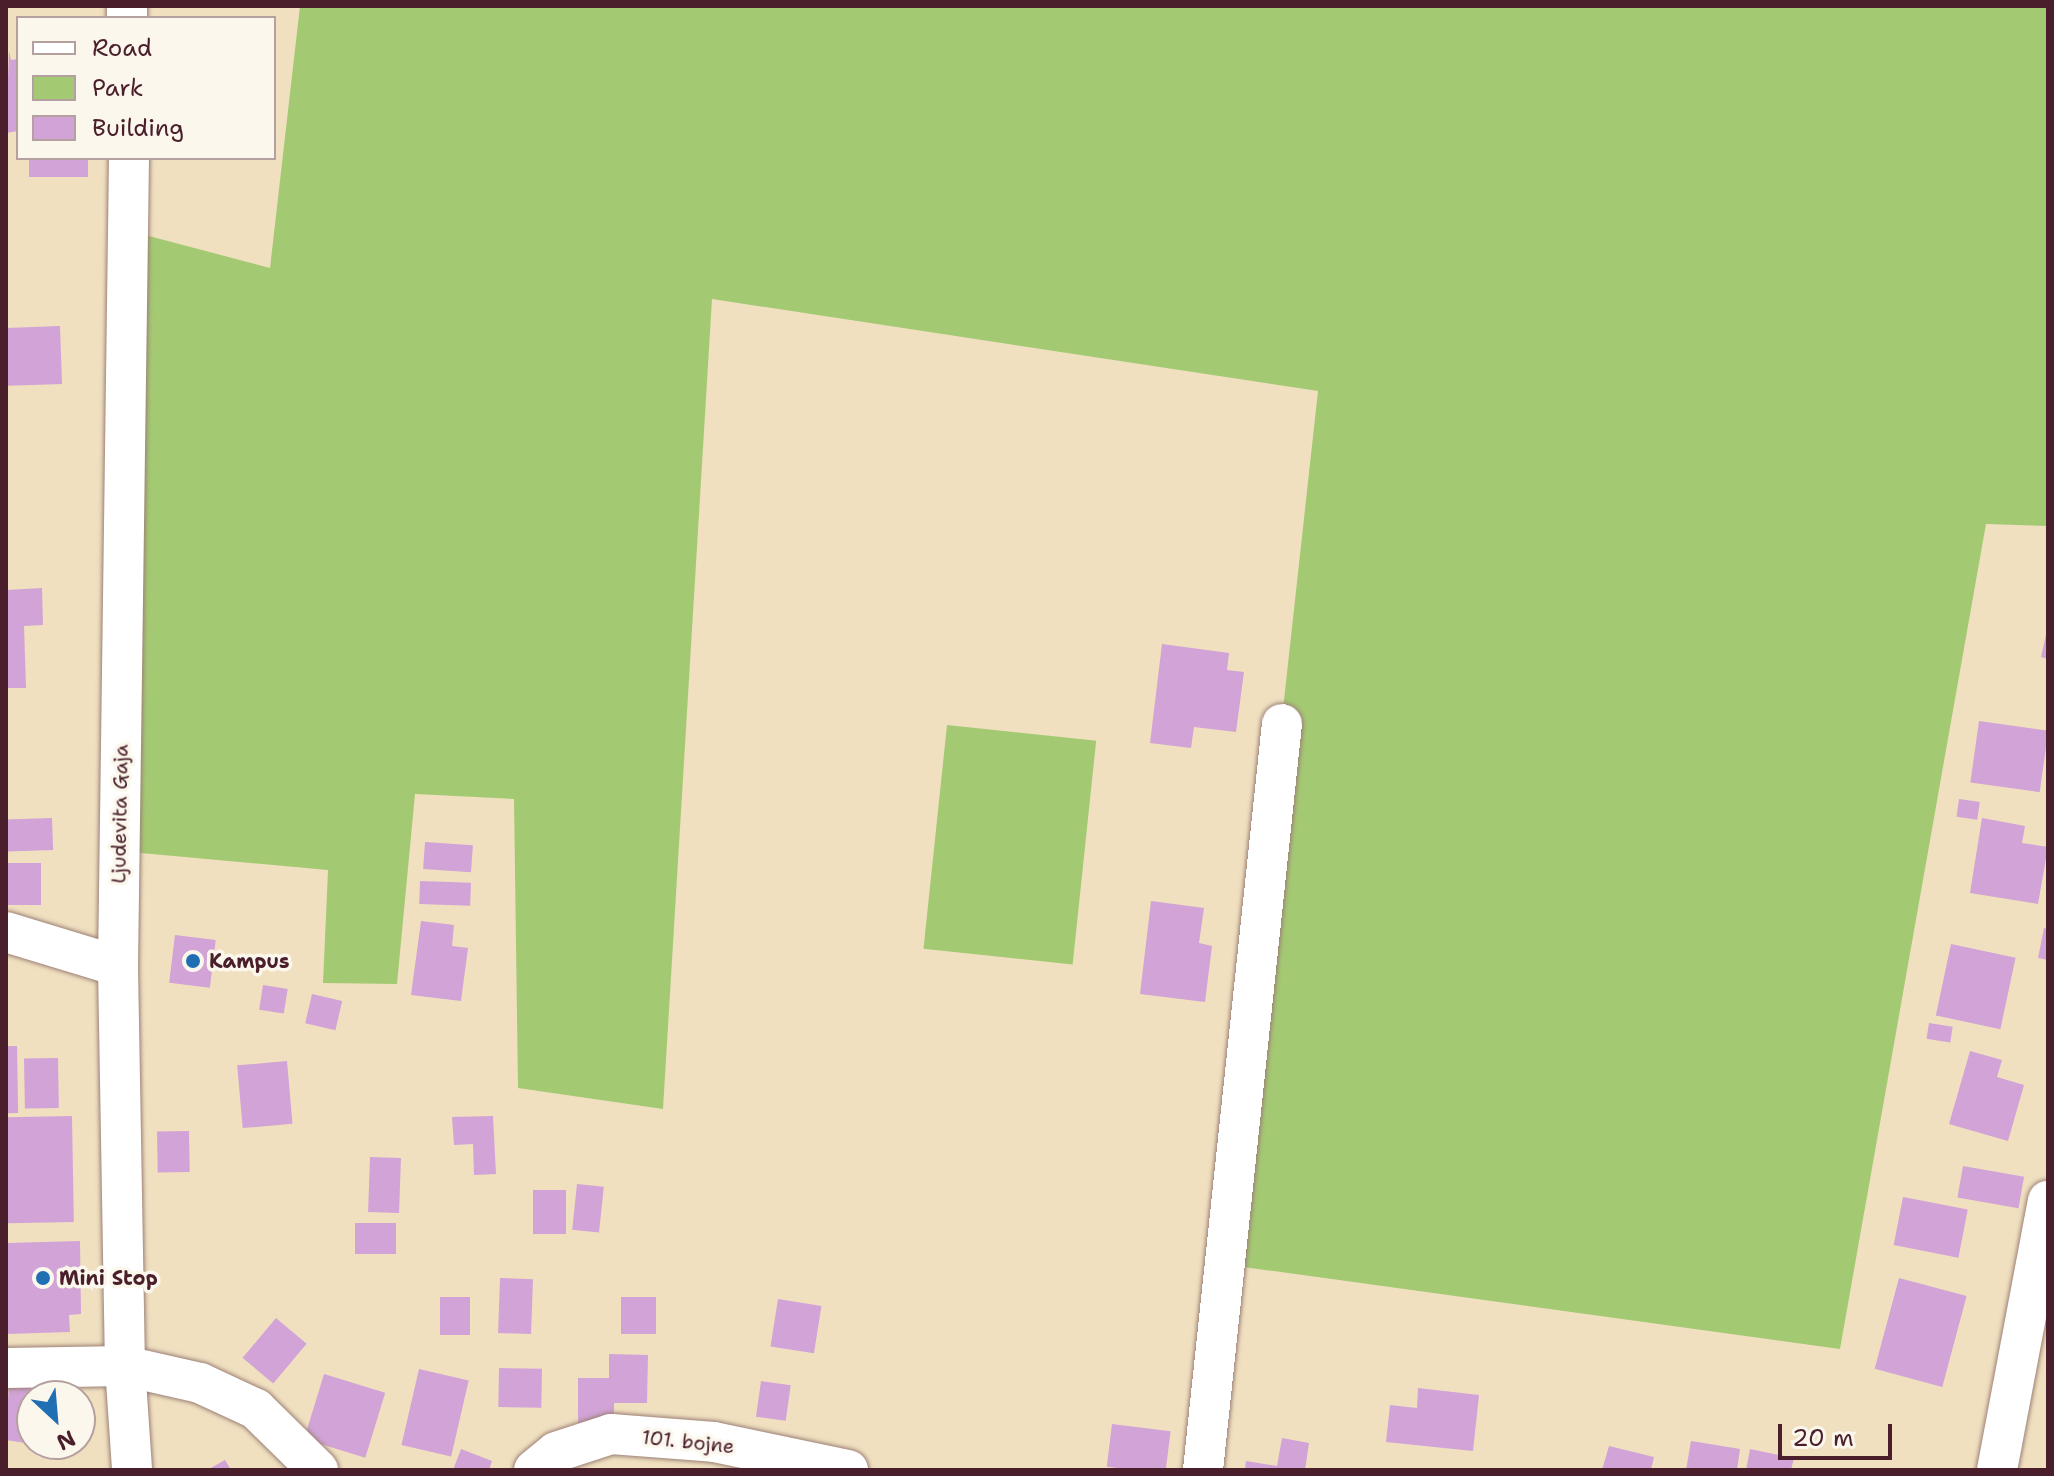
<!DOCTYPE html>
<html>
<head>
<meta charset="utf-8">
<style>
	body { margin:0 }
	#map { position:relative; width:2054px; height:1476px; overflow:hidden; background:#f0e0c0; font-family:"Shantell Sans",sans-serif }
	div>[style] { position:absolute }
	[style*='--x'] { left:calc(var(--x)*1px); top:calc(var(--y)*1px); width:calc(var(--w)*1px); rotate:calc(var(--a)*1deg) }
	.green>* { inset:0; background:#a4c973; transform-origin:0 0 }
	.building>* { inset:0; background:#d1a3d6; transform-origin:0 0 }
	.roads { filter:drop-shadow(0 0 2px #9d8076) drop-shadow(0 0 2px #9d8076) }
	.minor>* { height:40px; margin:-20px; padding:0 20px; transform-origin:20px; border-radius:20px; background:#fff }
	.dots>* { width:22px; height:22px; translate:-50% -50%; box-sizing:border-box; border:4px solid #fbf7ec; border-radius:50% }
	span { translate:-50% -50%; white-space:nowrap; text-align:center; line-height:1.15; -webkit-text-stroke:7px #fbf7ec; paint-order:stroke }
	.street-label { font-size:20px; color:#4a1f2b }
	.poi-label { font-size:20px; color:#4a1f2b; font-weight:700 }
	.left { translate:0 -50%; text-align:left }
	.frame { position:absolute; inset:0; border:8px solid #4a1f2b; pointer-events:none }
	.legend { position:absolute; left:16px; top:16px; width:260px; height:144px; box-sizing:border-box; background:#fbf7ec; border:2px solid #b4a19f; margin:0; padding:10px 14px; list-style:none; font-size:24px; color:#4a1f2b }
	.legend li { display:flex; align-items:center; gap:16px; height:40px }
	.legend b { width:40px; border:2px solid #b4a19f }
	.north { position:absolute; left:16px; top:1380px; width:80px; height:80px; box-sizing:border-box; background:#fbf7ec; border:2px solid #b4a19f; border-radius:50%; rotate:154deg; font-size:22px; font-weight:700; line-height:32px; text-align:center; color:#4a1f2b }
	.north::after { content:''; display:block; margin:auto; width:28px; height:36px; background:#1f6fb2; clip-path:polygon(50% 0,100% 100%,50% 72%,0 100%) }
	.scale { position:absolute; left:1778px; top:1424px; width:114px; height:36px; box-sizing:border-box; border:4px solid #4a1f2b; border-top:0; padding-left:10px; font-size:24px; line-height:28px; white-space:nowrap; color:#4a1f2b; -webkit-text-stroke:6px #fbf7ec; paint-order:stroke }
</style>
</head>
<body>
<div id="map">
	<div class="green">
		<div style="clip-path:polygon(300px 6px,2048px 6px,2048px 526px,1986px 524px,1840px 1349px,1222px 1264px,1318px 391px,712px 299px,663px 1109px,518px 1088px,514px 799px,415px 794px,397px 984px,323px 983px,328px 870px,119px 851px,130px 231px,270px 268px)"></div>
		<div style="left:947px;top:725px;width:150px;height:225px;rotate:6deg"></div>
	</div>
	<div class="building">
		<div style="clip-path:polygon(9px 51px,11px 60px,18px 59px,18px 131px,6px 133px)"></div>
		<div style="left:29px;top:158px;width:59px;height:19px"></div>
		<div style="left:60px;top:326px;width:58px;height:54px;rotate:88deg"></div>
		<div style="clip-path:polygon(42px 588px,43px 625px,24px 626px,26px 688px,6px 688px,6px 590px)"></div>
		<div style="clip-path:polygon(2047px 630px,2048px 630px,2048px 659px,2041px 657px)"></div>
		<div style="clip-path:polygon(1162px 644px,1229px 653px,1227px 670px,1244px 672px,1236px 732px,1194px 727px,1191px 748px,1150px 743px)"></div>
		<div style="left:1979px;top:721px;width:70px;height:62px;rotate:8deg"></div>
		<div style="left:1959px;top:799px;width:21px;height:18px;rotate:8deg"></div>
		<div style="left:52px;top:818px;width:32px;height:46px;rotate:88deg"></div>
		<div style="clip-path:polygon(1982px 818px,2025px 826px,2022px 843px,2048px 847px,2038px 904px,1970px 893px)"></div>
		<div style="left:425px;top:842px;width:48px;height:27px;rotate:4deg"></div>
		<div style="left:6px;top:863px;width:35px;height:42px"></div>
		<div style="left:420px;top:881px;width:51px;height:23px;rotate:2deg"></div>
		<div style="clip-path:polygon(1151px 901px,1204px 908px,1199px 943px,1212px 946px,1205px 1002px,1140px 994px)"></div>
		<div style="clip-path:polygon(421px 921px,454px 925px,452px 946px,468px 948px,461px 1001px,411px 995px)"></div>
		<div style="clip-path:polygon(2044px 928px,2048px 929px,2048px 960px,2038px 958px)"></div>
		<div style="left:175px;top:935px;width:41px;height:48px;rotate:7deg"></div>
		<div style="left:1951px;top:944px;width:66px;height:73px;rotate:12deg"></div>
		<div style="left:263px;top:985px;width:25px;height:25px;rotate:9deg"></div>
		<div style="left:312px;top:994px;width:31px;height:30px;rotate:13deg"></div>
		<div style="left:1929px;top:1023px;width:24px;height:16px;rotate:9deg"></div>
		<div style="left:17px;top:1046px;width:67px;height:11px;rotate:89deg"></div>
		<div style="clip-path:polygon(1970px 1051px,2002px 1060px,1997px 1077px,2024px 1085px,2008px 1141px,1949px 1124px)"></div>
		<div style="left:58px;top:1058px;width:50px;height:34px;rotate:89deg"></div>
		<div style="left:287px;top:1061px;width:63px;height:50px;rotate:85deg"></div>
		<div style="left:72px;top:1116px;width:106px;height:66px;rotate:89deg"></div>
		<div style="clip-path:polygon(493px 1116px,496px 1174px,474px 1175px,473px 1144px,454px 1145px,452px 1117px)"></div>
		<div style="left:189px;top:1131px;width:41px;height:32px;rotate:89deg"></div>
		<div style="left:370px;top:1157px;width:31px;height:55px;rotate:2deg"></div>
		<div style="left:1963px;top:1166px;width:62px;height:32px;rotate:10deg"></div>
		<div style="left:577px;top:1184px;width:27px;height:46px;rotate:6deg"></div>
		<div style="left:533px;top:1190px;width:33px;height:44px"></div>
		<div style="left:1903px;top:1197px;width:66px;height:49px;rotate:11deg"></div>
		<div style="left:355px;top:1223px;width:41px;height:31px"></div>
		<div style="clip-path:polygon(80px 1241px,81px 1314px,69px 1315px,70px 1332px,6px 1334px,6px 1243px)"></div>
		<div style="left:500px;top:1278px;width:33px;height:55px;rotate:2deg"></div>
		<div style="left:1899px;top:1278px;width:70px;height:94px;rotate:15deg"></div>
		<div style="left:440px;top:1297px;width:30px;height:38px"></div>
		<div style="left:656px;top:1297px;width:37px;height:35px;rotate:90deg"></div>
		<div style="left:778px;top:1299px;width:44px;height:48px;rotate:9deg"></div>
		<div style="left:276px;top:1318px;width:40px;height:52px;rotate:40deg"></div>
		<div style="clip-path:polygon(609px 1354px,648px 1355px,647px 1403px,614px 1403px,614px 1424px,578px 1423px,578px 1378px,609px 1378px)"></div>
		<div style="left:499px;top:1368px;width:43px;height:39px;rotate:1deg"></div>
		<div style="left:419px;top:1369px;width:51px;height:78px;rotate:13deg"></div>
		<div style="left:324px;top:1374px;width:64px;height:68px;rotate:17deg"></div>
		<div style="clip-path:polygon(9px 1381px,55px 1388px,53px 1396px,32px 1396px,32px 1444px,6px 1440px)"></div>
		<div style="left:761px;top:1381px;width:30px;height:36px;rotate:8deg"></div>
		<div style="clip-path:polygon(1418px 1388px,1479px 1395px,1473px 1451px,1386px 1442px,1390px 1405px,1417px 1408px)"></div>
		<div style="left:1112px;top:1424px;width:59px;height:43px;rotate:7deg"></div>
		<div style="clip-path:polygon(1282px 1438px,1309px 1443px,1305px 1470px,1245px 1470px,1246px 1461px,1277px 1466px)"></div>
		<div style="clip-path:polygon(1691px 1441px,1740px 1449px,1737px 1470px,1686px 1470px)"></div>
		<div style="clip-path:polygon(1609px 1446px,1654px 1457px,1651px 1470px,1602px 1470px)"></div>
		<div style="clip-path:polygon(461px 1449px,492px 1461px,489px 1470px,453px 1470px)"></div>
		<div style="clip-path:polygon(1750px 1449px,1794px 1458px,1791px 1470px,1746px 1470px)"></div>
		<div style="clip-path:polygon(225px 1460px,231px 1470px,207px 1470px)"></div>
	</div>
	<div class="roads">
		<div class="minor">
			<div style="--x:127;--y:6;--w:12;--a:90"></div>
			<div style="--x:129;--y:158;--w:808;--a:90.78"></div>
			<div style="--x:118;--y:966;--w:400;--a:89"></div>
			<div style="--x:125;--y:1366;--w:104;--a:86.1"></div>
			<div style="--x:6;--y:932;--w:117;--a:16.9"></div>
			<div style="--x:6;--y:1368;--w:119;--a:-1"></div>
			<div style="--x:125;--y:1366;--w:77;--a:12.8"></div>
			<div style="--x:200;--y:1383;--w:62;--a:24.9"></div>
			<div style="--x:256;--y:1409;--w:87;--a:44.5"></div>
			<div style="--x:534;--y:1470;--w:28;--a:-39"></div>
			<div style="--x:556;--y:1452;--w:58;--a:-18.1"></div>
			<div style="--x:611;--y:1434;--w:103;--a:4.4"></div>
			<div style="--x:714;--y:1442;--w:137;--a:11.8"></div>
			<div style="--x:1203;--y:1470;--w:750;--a:-83.96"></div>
			<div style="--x:1997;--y:1470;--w:274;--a:-79.3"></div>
		</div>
	</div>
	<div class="dots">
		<div style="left:193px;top:961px;background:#1f6fb2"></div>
		<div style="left:43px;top:1278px;background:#1f6fb2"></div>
	</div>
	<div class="street-label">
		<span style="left:120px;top:814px;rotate:-89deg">Ljudevita Gaja</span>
		<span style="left:688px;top:1442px;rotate:6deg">101. bojne</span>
	</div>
	<div class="poi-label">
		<span class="left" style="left:209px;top:961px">Kampus</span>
		<span class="left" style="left:59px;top:1278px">Mini Stop</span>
	</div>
	<div class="frame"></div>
	<ul class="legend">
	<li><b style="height:10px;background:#fff"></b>Road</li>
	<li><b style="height:22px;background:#a4c973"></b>Park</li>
	<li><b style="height:22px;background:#d1a3d6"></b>Building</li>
	</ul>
	<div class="north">N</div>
	<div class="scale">20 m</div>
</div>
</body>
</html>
